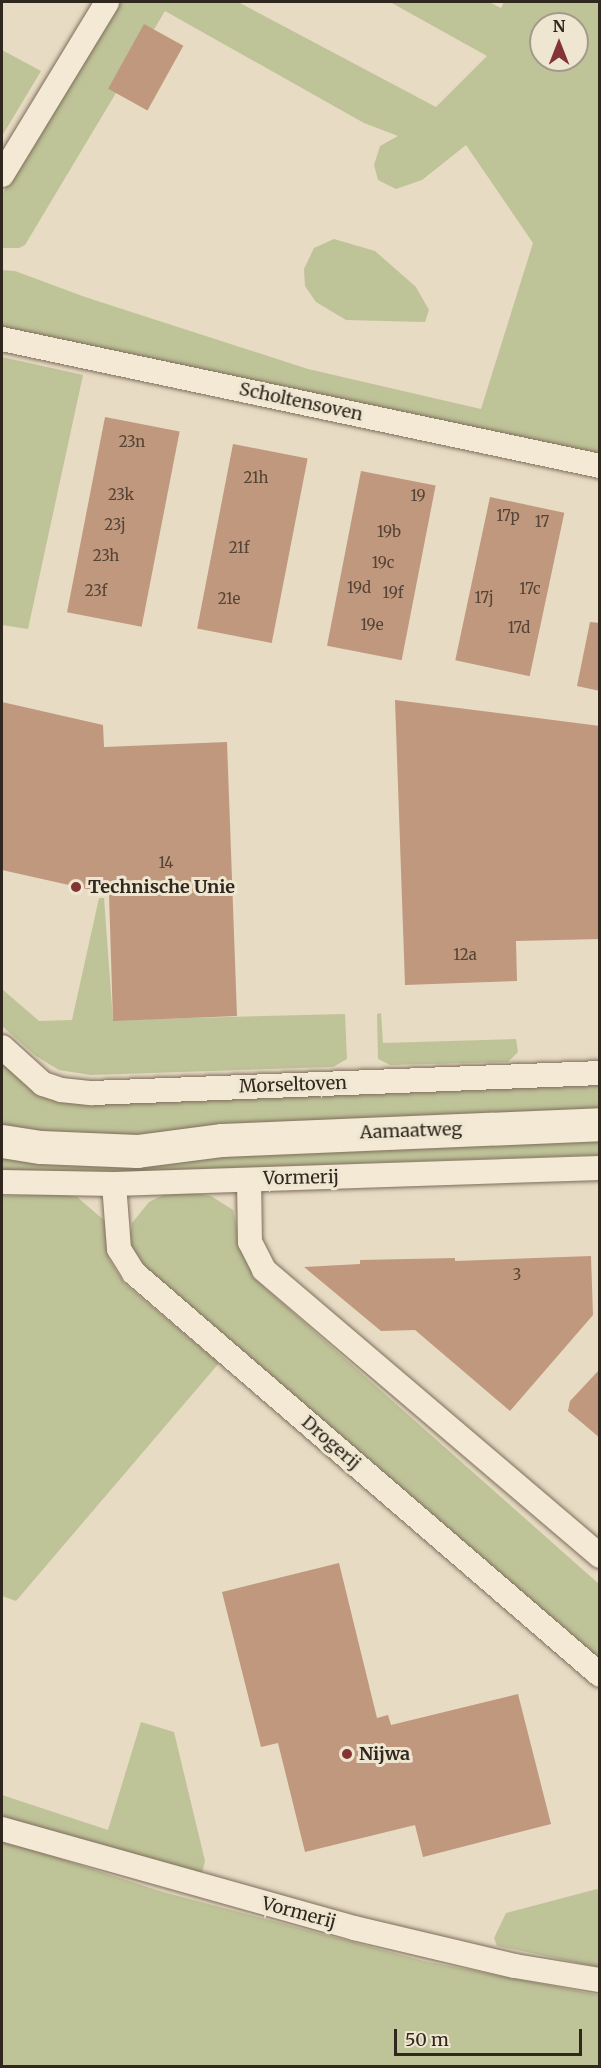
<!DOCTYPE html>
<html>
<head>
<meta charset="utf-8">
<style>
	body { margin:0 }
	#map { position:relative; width:601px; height:2068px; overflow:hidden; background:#e7dbc3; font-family:Merriweather,serif }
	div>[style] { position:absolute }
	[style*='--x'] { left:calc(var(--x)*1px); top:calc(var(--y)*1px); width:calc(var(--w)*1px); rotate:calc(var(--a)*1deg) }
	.green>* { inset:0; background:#bfc398 }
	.building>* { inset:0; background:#c0987d; transform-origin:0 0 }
	.roads { filter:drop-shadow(0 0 2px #7e6e5c) drop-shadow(0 0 2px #7e6e5c) }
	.minor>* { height:24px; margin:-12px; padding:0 12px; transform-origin:12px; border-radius:12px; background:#f3e9d4 }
	.secondary>* { height:33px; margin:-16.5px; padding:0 16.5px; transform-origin:16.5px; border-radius:16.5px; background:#f3e9d4 }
	.dots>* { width:16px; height:16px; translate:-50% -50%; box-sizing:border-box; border:3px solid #efe6d1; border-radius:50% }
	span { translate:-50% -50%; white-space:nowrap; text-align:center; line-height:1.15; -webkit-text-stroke:6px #efe6d1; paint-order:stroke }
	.number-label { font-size:15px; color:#544336 }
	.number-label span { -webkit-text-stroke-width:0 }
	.street-label { font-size:18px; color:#30271e }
	.poi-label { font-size:18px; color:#30271e; font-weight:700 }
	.left { translate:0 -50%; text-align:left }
	.frame { position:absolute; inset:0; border:3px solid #30271e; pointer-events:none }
	.north { position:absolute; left:529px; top:12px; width:60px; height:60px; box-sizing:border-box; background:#efe6d1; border:2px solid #a39a89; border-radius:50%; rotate:0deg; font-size:16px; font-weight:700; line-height:24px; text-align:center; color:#30271e }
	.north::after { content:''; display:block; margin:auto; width:21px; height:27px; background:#853436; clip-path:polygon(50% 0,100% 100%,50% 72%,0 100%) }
	.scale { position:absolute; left:394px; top:2029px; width:188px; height:27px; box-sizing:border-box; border:3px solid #30271e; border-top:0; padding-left:8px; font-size:18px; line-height:21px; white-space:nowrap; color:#30271e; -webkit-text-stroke:4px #efe6d1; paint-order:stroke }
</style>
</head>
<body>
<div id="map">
	<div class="green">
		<div style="clip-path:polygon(evenodd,120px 2px,238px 2px,436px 107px,487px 56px,390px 2px,489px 2px,501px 8px,504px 2px,599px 2px,599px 454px,2px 329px,2px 270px,15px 271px,85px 297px,308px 369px,481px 409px,533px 243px,466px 145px,422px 180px,396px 189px,378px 180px,374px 165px,380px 146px,398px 136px,364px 123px,165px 11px,25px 245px,19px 248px,2px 248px,2px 194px,120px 2px,541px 24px,577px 24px,577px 60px,541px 60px,541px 24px)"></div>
		<div style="clip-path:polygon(2px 50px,41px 71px,2px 136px)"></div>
		<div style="clip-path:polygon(334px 239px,375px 251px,416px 287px,429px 310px,425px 322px,346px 320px,316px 302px,305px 286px,304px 269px,314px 248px)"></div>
		<div style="clip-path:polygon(2px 357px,83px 375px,28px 629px,2px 625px)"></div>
		<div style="clip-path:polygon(99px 898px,104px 898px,113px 1020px,345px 1014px,347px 1059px,333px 1067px,91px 1075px,59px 1070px,36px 1056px,2px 1026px,2px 989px,39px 1021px,72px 1020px)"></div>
		<div style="clip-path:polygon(381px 1013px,383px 1043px,516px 1039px,518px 1052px,508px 1062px,390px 1065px,378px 1059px,377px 1014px)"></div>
		<div style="clip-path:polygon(2px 1062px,32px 1088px,47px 1098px,61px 1103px,599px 1084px,599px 1155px,54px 1174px,2px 1170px)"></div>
		<div style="clip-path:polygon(189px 1192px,211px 1196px,233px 1210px,244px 1257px,255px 1279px,599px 1584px,599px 1660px,136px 1262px,130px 1240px,132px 1223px,149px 1202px,163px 1195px)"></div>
		<div style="clip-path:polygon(58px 1194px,77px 1197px,105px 1221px,109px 1259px,124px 1283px,219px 1363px,16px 1601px,2px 1596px,2px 1196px)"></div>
		<div style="clip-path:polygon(141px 1722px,174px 1732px,205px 1861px,201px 1877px,76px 1843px,2px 1816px,2px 1795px,108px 1830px)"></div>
		<div style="clip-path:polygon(2px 1840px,163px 1892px,424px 1961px,599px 1995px,599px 2066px,2px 2066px)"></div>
		<div style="clip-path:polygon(597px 1889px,600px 1891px,599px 1967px,497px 1946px,494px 1938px,506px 1913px)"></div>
	</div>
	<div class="building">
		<div style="left:144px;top:24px;width:45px;height:74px;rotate:29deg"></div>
		<div style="left:105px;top:417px;width:76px;height:199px;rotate:11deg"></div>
		<div style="left:233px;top:444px;width:76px;height:188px;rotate:11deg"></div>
		<div style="left:361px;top:471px;width:76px;height:178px;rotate:11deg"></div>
		<div style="left:490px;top:497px;width:76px;height:167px;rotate:12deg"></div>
		<div style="clip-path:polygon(590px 622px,600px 623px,600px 691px,577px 686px)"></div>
		<div style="clip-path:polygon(395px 700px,600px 726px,600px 939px,516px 941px,517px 981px,405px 985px)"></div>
		<div style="clip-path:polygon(2px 702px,103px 725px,104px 747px,227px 742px,237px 1016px,113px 1021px,109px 894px,2px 870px)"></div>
		<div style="clip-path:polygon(591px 1256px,593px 1315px,510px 1411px,415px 1330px,381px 1331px,304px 1267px,360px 1264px,360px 1260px,455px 1258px,455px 1261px)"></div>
		<div style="clip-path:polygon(600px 1369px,600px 1438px,568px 1411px,570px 1401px)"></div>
		<div style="clip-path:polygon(339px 1563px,377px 1718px,388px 1715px,391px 1725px,518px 1694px,551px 1824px,423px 1857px,415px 1825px,305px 1852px,278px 1743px,261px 1747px,222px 1592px)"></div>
	</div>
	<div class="roads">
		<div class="minor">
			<div style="--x:2;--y:175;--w:202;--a:-58.7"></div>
			<div style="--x:2;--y:339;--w:611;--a:11.99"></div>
			<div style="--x:2;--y:1047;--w:55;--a:42.1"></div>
			<div style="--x:43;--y:1084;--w:19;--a:18"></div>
			<div style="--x:61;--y:1090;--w:31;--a:6"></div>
			<div style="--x:92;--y:1093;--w:508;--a:-2.25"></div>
			<div style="--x:249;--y:1180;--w:62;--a:89.1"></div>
			<div style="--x:250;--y:1242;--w:31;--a:63"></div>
			<div style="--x:264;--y:1270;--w:441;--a:40.4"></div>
			<div style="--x:2;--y:1182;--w:112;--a:1"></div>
			<div style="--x:114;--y:1184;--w:486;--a:-1.9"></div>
			<div style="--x:114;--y:1184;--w:65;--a:85.6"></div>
			<div style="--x:119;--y:1249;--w:28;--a:58"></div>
			<div style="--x:134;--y:1273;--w:615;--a:40.78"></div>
			<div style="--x:2;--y:1829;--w:366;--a:15.7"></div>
			<div style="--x:354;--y:1928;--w:165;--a:13.3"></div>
			<div style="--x:515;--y:1966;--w:86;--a:9.4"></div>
		</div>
		<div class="secondary">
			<div style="--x:2;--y:1141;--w:39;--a:9"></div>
			<div style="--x:41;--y:1147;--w:96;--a:2.4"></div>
			<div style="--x:137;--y:1151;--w:86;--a:-7.4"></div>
			<div style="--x:222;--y:1140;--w:378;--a:-2.4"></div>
		</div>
	</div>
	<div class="dots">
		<div style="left:76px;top:887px;background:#853436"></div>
		<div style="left:347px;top:1754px;background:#853436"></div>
	</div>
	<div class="number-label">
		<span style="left:132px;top:442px">23n</span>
		<span style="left:256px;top:478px">21h</span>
		<span style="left:121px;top:495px">23k</span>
		<span style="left:418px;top:496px">19</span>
		<span style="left:508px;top:516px">17p</span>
		<span style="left:542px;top:522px">17</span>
		<span style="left:115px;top:525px">23j</span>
		<span style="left:389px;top:532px">19b</span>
		<span style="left:239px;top:548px">21f</span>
		<span style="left:106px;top:556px">23h</span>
		<span style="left:383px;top:563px">19c</span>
		<span style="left:359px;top:588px">19d</span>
		<span style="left:530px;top:589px">17c</span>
		<span style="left:96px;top:591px">23f</span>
		<span style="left:393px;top:593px">19f</span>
		<span style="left:484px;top:598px">17j</span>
		<span style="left:229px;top:599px">21e</span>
		<span style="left:372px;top:625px">19e</span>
		<span style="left:519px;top:628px">17d</span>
		<span style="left:166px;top:863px">14</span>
		<span style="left:465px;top:955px">12a</span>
		<span style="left:517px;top:1275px">3</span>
	</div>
	<div class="street-label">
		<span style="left:301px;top:402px;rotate:12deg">Scholtensoven</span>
		<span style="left:293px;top:1085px;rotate:-2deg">Morseltoven</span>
		<span style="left:411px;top:1131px;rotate:-2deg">Aamaatweg</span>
		<span style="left:301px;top:1178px;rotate:-1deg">Vormerij</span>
		<span style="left:331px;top:1443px;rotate:41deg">Drogerij</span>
		<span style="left:299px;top:1913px;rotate:15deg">Vormerij</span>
	</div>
	<div class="poi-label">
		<span class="left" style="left:88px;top:887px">Technische Unie</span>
		<span class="left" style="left:359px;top:1754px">Nijwa</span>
	</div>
	<div class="frame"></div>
	<div class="north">N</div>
	<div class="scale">50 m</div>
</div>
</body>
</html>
